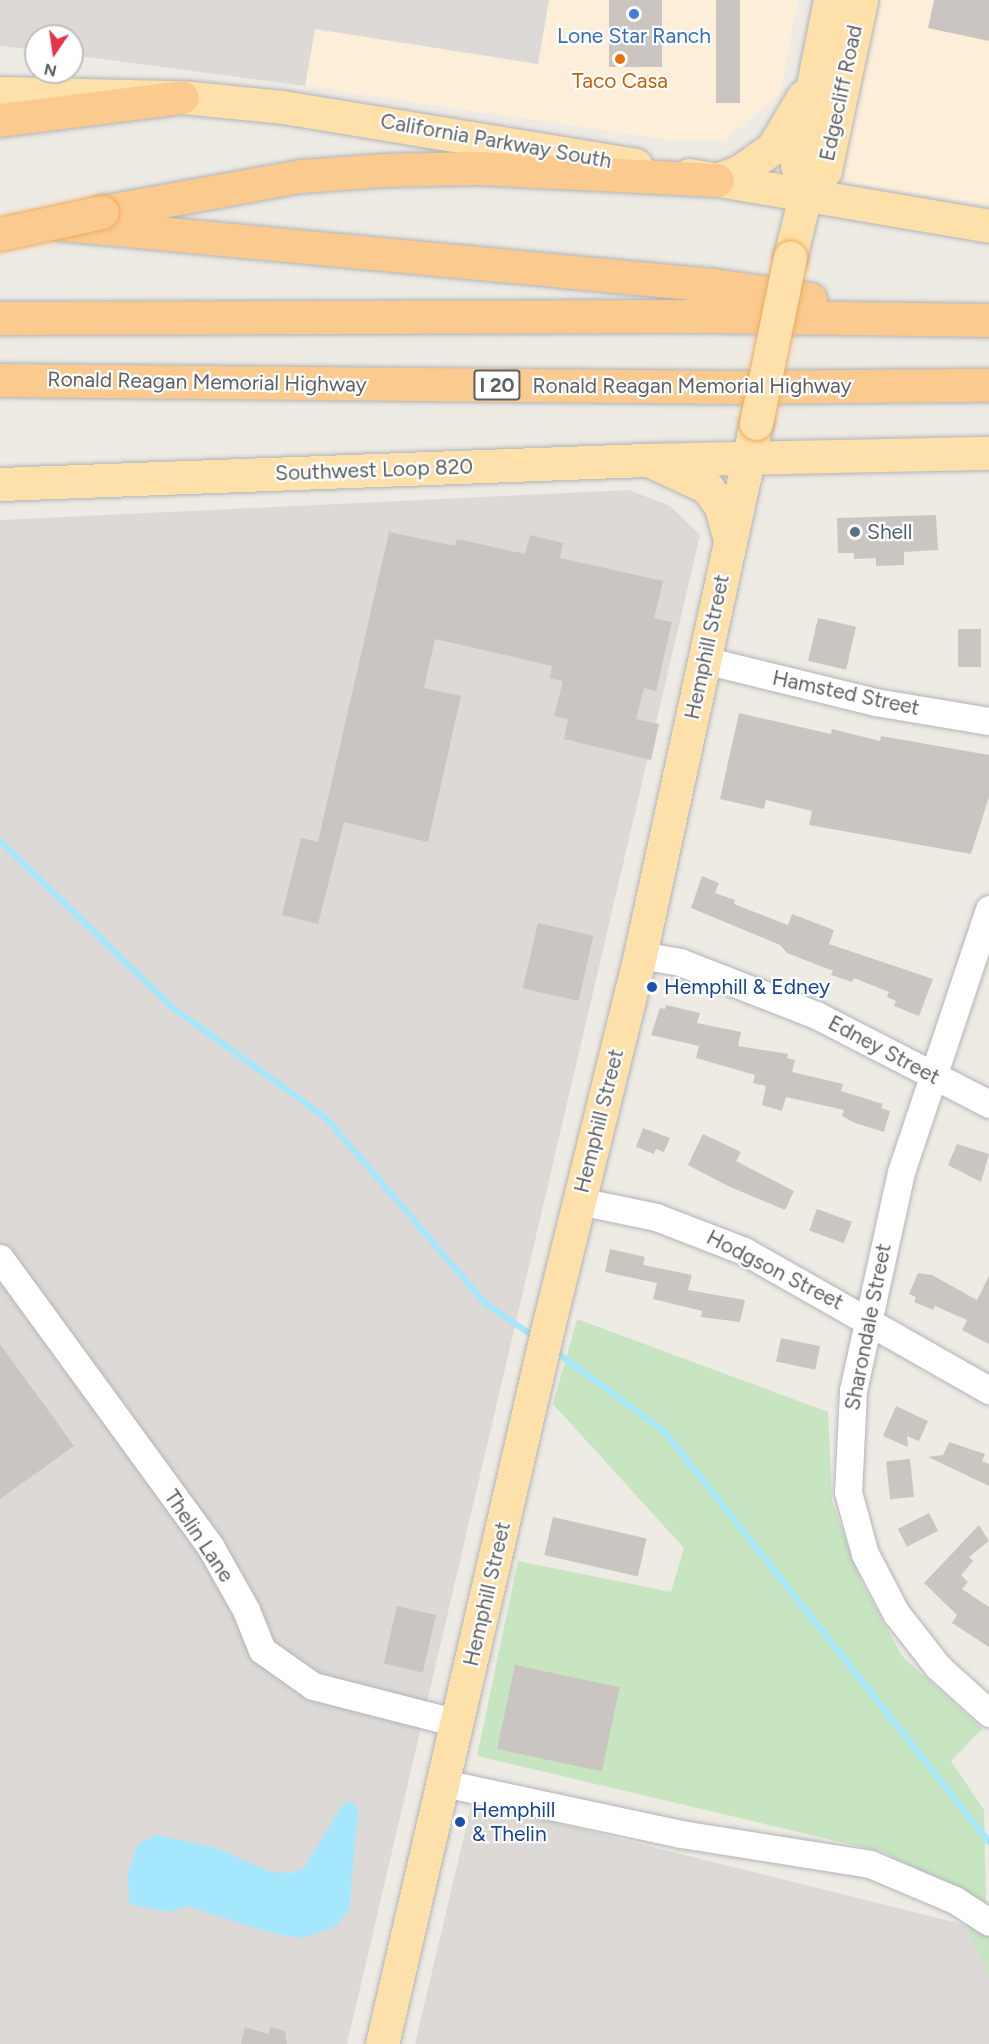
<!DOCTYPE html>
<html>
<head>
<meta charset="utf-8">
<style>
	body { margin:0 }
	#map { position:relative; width:989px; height:2044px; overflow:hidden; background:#eeeae4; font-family:Figtree,sans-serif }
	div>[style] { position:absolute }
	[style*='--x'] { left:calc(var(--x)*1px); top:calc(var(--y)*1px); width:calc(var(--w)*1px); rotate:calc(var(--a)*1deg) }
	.commercial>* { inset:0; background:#fdeeda }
	.industrial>* { inset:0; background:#ddd9d6 }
	.green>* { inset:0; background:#c7e5c1 }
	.water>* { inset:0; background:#a5e7fd }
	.stream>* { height:6px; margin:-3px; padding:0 3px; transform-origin:3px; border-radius:3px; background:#a5e7fd }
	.building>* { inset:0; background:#cac5c1; transform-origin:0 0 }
	.roads { filter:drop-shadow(0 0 2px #b1b5b8) drop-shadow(0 0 2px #b1b5b8) }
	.minor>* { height:27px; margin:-13.5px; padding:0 13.5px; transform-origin:13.5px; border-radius:13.5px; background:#fff }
	.major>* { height:33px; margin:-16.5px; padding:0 16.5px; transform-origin:16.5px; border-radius:16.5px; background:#fde0aa }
	.highway>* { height:33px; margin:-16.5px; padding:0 16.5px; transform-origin:16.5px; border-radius:16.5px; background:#faca8e }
	.bridges { filter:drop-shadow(0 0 2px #eeaa5d) drop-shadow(0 0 2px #eeaa5d) }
	.major-bridge>* { height:33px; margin:-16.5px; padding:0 16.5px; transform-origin:16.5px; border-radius:16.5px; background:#fde0aa }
	.highway-bridge>* { height:33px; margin:-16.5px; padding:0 16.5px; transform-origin:16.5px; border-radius:16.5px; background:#faca8e }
	.dots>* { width:16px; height:16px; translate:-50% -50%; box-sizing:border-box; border:3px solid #fff; border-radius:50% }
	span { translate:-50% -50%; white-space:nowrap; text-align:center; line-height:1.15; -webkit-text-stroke:4.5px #fff; paint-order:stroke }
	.shield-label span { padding:2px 4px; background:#fff; border:2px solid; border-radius:4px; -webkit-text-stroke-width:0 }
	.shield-label { font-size:20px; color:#5c6164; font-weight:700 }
	.shop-label { font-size:21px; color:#366cbe }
	.food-label { font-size:21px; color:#c56008 }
	.street-label { font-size:21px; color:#5c6164 }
	.service-label { font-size:21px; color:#4e5e75 }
	.left { translate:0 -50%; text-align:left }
	.transit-label { font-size:21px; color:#164399 }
	.north { position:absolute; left:24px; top:24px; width:60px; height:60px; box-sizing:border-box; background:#fff; border:2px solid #bec0c1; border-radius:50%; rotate:193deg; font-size:16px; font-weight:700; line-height:24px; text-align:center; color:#5c6164 }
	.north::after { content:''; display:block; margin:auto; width:21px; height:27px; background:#e53347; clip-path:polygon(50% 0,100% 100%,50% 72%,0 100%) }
</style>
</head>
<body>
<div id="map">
	<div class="commercial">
		<div style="clip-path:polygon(549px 0,798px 0,780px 94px,725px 140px,669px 140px,305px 86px,315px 29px,537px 64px)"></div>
		<div style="clip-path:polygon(880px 0,989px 0,989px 205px,845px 182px,843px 156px)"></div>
	</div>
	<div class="industrial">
		<div style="clip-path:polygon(0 0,549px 0,538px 64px,315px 29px,305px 86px,72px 55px,72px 36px,36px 36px,36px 50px,0 46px)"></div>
		<div style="clip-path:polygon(629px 490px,670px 506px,700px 535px,347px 2044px,0 2044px,0 520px)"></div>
		<div style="clip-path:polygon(472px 1802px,966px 1925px,989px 1976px,989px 2044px,415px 2044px)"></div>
	</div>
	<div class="green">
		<div style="clip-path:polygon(577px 1319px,828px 1412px,832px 1501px,861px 1581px,902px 1656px,982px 1729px,951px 1761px,984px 1810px,986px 1904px,883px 1852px,477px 1756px,518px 1561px,671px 1592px,684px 1548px,553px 1404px)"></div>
		<div style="clip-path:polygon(966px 1925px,989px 1935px,989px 1976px)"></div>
	</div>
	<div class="water">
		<div style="clip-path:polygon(351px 1801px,358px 1809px,349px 1910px,337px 1926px,302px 1938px,275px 1934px,187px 1906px,169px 1912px,129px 1904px,128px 1872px,138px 1844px,155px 1835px,214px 1847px,271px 1872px,292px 1873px,304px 1868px,343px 1804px)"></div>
	</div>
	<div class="stream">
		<div style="--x:0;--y:841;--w:239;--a:44"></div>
		<div style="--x:172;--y:1007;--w:190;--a:35.8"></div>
		<div style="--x:326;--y:1118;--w:244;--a:49.3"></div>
		<div style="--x:485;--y:1303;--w:62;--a:34.5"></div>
		<div style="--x:552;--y:1349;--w:139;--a:36.2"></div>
		<div style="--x:664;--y:1431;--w:524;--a:51.66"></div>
	</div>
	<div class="building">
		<div style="left:609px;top:0;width:53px;height:67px"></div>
		<div style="left:716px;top:0;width:24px;height:103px"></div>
		<div style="clip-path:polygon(934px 0,989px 0,989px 41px,928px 28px)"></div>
		<div style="clip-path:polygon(936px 515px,938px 550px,904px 552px,904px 565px,876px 566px,876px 558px,854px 559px,854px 553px,838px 553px,837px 518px)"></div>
		<div style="clip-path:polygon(389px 532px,455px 546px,457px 539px,525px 554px,530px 535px,563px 543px,560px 558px,663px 581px,654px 618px,672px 622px,656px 691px,644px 688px,636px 719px,659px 724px,651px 760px,564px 739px,568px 719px,554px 716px,563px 681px,550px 678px,552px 666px,435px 639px,424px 688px,461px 696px,428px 842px,344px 822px,318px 924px,282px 915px,301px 838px,318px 842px)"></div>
		<div style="left:818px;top:618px;width:39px;height:44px;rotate:13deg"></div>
		<div style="left:958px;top:629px;width:23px;height:38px"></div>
		<div style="clip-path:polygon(739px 713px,831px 734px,832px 729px,880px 741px,881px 736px,989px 755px,989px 797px,971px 854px,809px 825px,812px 811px,766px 800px,764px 809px,720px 799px)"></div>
		<div style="clip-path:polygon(702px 876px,719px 883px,715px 893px,735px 900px,734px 904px,788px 925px,792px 914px,834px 930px,829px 944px,933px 979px,919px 1016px,894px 1006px,896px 1001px,887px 997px,889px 992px,854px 978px,852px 982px,831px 975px,833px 971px,787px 953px,780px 945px,691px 908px)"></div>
		<div style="left:538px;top:923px;width:57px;height:67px;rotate:13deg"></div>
		<div style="clip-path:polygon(666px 1005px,700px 1013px,697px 1023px,741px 1032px,738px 1046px,788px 1054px,787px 1058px,795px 1060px,792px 1072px,843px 1084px,841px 1091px,883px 1104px,881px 1108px,890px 1111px,884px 1132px,855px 1123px,842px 1116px,844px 1110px,786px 1097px,782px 1111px,762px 1105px,766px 1086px,753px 1083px,755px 1075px,696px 1058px,699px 1046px,651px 1035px,660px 1008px,665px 1009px)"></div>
		<div style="clip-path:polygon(643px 1128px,670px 1138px,664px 1152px,656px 1149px,654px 1154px,636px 1147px)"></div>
		<div style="clip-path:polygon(703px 1134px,741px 1152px,736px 1161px,794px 1191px,785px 1210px,728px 1186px,688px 1165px)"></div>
		<div style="clip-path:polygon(957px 1144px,989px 1154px,981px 1182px,948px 1165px)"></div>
		<div style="left:817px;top:1209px;width:37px;height:23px;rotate:20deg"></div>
		<div style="clip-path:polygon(610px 1249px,645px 1257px,643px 1265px,692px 1275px,688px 1290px,745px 1300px,740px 1322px,701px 1317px,702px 1311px,653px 1299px,657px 1283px,605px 1272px)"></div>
		<div style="clip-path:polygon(918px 1273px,932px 1275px,977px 1300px,989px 1276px,989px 1344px,962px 1330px,967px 1320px,935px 1306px,933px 1310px,914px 1302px,916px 1297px,909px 1294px)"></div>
		<div style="left:781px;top:1338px;width:40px;height:24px;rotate:12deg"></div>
		<div style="clip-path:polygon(0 1344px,74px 1446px,0 1499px)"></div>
		<div style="clip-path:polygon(896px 1406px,928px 1421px,919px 1441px,907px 1436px,908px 1447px,883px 1436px)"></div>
		<div style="clip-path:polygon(949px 1442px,985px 1454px,982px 1461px,989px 1464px,989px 1486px,928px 1457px,943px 1455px)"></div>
		<div style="left:910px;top:1459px;width:38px;height:24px;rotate:84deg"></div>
		<div style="left:929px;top:1513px;width:20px;height:35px;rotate:63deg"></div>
		<div style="left:553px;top:1517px;width:96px;height:39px;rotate:13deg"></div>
		<div style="clip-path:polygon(979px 1525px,989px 1541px,969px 1557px,973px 1561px,961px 1575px,968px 1582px,962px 1589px,989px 1607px,989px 1647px,952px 1623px,957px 1615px,924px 1583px)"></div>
		<div style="left:397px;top:1606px;width:40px;height:59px;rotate:13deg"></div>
		<div style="left:515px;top:1665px;width:107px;height:86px;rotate:12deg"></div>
		<div style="clip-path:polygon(245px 2027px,268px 2034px,271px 2027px,285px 2031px,287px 2044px,241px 2044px)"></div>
	</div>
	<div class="roads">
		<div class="minor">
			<div style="--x:704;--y:660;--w:176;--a:13.8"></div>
			<div style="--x:875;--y:702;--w:116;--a:9.5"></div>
			<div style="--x:989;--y:909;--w:277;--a:108.5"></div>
			<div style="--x:901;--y:1172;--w:224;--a:102.4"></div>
			<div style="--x:853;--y:1391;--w:101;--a:92.8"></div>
			<div style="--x:848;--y:1492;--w:64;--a:74.7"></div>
			<div style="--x:865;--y:1554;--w:67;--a:62.3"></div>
			<div style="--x:896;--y:1613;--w:68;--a:52.1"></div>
			<div style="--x:938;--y:1667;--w:69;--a:42"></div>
			<div style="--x:640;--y:955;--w:41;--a:9.9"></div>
			<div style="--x:680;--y:962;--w:146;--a:21.3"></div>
			<div style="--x:816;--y:1015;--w:195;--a:27.2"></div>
			<div style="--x:579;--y:1201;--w:79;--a:11.7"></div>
			<div style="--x:656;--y:1217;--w:94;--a:21.1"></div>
			<div style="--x:744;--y:1251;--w:282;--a:29.6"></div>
			<div style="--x:0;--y:1258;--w:356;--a:53.9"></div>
			<div style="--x:210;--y:1546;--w:73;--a:60.6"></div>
			<div style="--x:246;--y:1610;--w:43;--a:68.2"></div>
			<div style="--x:262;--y:1650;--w:62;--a:35.2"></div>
			<div style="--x:313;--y:1686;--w:149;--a:14.4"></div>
			<div style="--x:443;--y:1783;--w:243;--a:12.1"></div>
			<div style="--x:681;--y:1834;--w:191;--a:9"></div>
			<div style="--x:870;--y:1864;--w:92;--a:23"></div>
			<div style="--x:955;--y:1900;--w:40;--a:32.9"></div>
		</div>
		<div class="major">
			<div style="--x:0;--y:93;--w:182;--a:1.3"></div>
			<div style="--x:182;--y:97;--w:100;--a:5.7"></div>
			<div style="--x:282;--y:107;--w:358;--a:9.3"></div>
			<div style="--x:689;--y:175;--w:304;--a:9.6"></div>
			<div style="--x:717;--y:180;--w:25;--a:-21"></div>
			<div style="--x:740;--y:171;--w:39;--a:-35"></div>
			<div style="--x:772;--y:149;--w:61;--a:-59.2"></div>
			<div style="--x:805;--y:196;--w:32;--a:-104"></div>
			<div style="--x:797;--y:165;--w:168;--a:-78.7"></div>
			<div style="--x:790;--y:257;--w:63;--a:-76.2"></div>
			<div style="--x:805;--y:196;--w:33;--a:-52"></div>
			<div style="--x:825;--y:170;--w:174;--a:-78"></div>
			<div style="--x:655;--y:463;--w:57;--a:24.8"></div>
			<div style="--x:707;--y:487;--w:24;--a:55"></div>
			<div style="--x:721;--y:507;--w:35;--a:75"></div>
			<div style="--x:0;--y:484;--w:645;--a:-2.13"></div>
			<div style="--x:645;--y:460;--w:344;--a:-1.2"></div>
			<div style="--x:382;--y:2044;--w:736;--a:-76.96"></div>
			<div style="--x:548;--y:1327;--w:383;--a:-76.1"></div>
			<div style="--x:640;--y:955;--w:544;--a:-77.7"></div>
		</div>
		<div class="highway">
			<div style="--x:0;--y:120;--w:183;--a:-7.2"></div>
			<div style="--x:102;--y:212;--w:202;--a:-10.3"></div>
			<div style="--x:301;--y:176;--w:83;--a:-4.1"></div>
			<div style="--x:384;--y:170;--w:94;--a:-1.2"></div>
			<div style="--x:478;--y:168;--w:239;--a:2.9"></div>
			<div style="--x:62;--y:224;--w:653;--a:5.36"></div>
			<div style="--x:712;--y:285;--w:99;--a:8.1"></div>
			<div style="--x:0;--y:318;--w:703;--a:-0.16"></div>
			<div style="--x:703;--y:316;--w:286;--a:0.8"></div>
			<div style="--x:0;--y:380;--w:735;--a:0.55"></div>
			<div style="--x:735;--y:387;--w:254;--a:-0.5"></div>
		</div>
	</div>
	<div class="bridges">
		<div class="major-bridge">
			<div style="--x:756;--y:423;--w:169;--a:-78.4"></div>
		</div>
		<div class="highway-bridge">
			<div style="--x:0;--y:234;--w:104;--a:-12.2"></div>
		</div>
	</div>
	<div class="dots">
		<div style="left:634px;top:14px;background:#3f7fe0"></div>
		<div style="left:620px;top:59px;background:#e8710a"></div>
		<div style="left:855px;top:532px;background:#5c6f8a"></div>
		<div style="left:652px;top:987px;background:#1a4fb4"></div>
		<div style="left:460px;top:1822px;background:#1a4fb4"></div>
	</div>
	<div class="shield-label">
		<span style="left:497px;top:385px">I 20</span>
	</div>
	<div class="shop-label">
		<span style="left:634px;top:36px">Lone Star Ranch</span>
	</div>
	<div class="food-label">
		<span style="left:620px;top:81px">Taco Casa</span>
	</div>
	<div class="street-label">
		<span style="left:841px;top:93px;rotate:-78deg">Edgecliff Road</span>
		<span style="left:496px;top:141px;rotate:10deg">California Parkway South</span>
		<span style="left:207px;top:382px;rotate:1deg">Ronald Reagan Memorial Highway</span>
		<span style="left:692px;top:386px">Ronald Reagan Memorial Highway</span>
		<span style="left:374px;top:470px;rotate:-2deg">Southwest Loop 820</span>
		<span style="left:707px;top:647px;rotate:-78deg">Hemphill Street</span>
		<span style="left:846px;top:693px;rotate:12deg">Hamsted Street</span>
		<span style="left:884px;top:1050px;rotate:28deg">Edney Street</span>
		<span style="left:599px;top:1121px;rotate:-76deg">Hemphill Street</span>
		<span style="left:775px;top:1270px;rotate:27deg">Hodgson Street</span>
		<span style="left:868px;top:1327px;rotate:-79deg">Sharondale Street</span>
		<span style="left:199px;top:1536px;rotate:56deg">Thelin Lane</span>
		<span style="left:487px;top:1594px;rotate:-77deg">Hemphill Street</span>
	</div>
	<div class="service-label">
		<span class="left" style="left:867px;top:532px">Shell</span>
	</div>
	<div class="transit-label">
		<span class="left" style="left:664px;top:987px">Hemphill &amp; Edney</span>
		<span class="left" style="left:472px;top:1822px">Hemphill<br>&amp; Thelin</span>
	</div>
	<div class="north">N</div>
</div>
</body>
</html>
